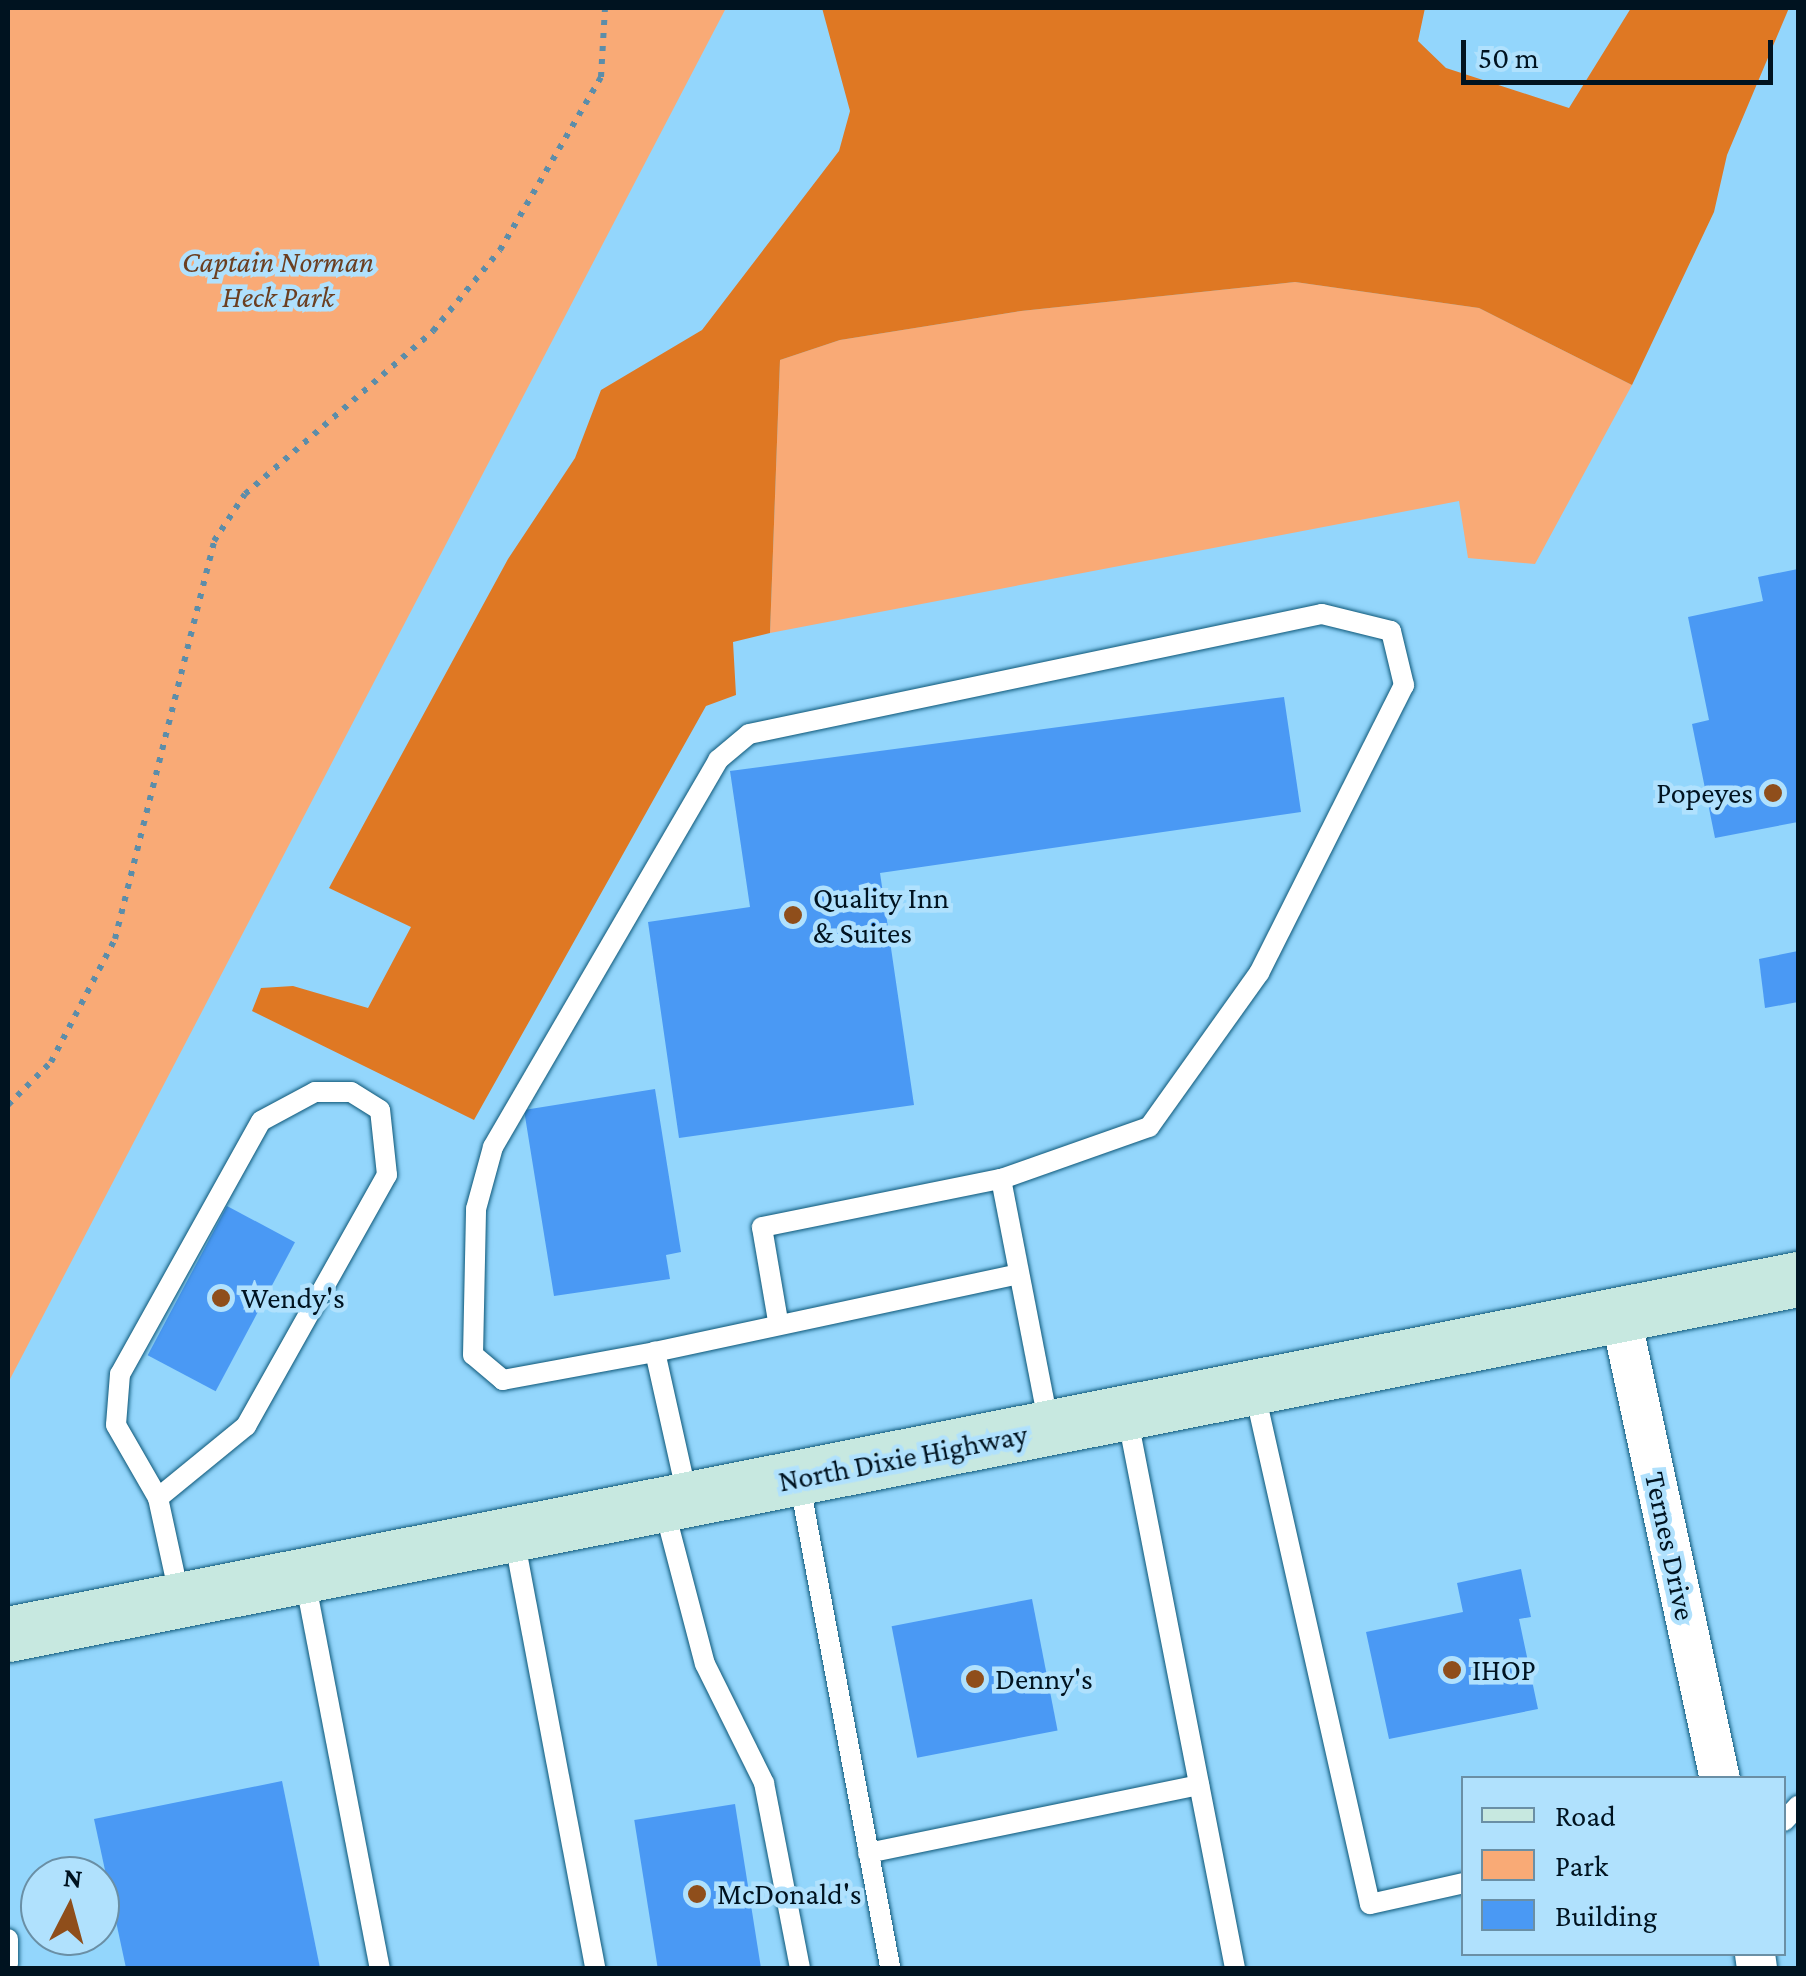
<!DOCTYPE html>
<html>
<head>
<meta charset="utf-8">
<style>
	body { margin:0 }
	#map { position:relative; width:1806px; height:1976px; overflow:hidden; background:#93d6fc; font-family:"Crimson Pro",serif }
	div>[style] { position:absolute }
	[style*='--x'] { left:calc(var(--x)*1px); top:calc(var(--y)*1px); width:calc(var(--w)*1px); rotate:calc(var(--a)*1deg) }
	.green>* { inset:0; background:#f9aa76 }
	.forest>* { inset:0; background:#df7823 }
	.building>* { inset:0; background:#4a99f4; transform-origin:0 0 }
	.path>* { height:6px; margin-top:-3px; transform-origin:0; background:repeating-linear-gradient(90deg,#5c8da9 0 5px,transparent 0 13px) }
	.roads { filter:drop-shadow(0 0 2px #0d5778) drop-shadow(0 0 2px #0d5778) }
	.service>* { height:20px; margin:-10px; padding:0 10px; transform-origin:10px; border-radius:10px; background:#fff }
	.minor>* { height:40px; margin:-20px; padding:0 20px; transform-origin:20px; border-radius:20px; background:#fff }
	.secondary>* { height:55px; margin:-27.5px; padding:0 27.5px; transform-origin:27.5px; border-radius:27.5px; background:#c7e8e0 }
	.dots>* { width:28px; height:28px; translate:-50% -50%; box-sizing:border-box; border:5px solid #b0e1fd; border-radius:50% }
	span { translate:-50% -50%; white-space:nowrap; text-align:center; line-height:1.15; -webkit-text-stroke:9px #b0e1fd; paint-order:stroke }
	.park-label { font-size:30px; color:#6b3f21; font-style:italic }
	.poi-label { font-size:30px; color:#001320 }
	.right { translate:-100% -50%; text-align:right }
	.left { translate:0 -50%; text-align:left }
	.street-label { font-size:30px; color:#001320 }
	.frame { position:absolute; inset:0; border:10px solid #001320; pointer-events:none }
	.legend { position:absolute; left:1461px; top:1776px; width:325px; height:180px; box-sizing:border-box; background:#b0e1fd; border:2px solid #6a8fa5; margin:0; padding:12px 18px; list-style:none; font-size:30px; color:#001320 }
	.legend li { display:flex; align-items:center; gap:20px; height:50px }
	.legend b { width:50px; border:2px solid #6a8fa5 }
	.north { position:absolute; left:20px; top:1856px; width:100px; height:100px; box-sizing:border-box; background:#b0e1fd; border:2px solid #6a8fa5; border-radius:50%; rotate:6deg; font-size:28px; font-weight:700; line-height:40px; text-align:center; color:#001320 }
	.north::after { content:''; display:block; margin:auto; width:35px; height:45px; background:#8f4e1b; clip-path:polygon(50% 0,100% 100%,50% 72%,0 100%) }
	.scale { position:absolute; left:1461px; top:40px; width:312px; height:45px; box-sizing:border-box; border:5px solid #001320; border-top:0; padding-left:12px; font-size:30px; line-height:35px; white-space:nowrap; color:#001320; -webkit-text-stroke:8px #b0e1fd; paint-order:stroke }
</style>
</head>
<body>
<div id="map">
	<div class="green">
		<div style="clip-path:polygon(8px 8px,726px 8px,8px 1383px)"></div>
		<div style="clip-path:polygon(1295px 282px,1479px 308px,1632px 385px,1535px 564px,1468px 558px,1459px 501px,770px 633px,780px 360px,840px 340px,1021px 311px)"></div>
	</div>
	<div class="forest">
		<div style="clip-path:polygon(822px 8px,1425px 8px,1418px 41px,1446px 68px,1569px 108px,1631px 8px,1789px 8px,1727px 155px,1714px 212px,1632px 385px,1479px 308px,1295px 282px,1021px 311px,840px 340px,780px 360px,770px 633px,733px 642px,736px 695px,706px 706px,474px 1120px,252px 1011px,261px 988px,293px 986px,368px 1008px,411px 927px,329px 888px,508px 559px,575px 458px,601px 390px,702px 330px,839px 151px,850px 111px)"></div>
	</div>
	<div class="building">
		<div style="clip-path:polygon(1798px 569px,1798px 822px,1715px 838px,1692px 724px,1709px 720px,1688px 617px,1763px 601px,1758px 577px)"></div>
		<div style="clip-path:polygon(1284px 697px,1301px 812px,880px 873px,914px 1105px,679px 1138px,648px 922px,750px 907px,730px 771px)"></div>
		<div style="clip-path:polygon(1798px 951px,1798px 1002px,1765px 1008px,1759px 959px)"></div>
		<div style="clip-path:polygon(655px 1089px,681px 1252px,666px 1255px,670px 1279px,554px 1296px,524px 1110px)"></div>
		<div style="left:227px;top:1206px;width:77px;height:169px;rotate:28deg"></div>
		<div style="clip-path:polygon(1521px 1569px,1531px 1617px,1519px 1619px,1538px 1709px,1389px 1739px,1366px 1632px,1463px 1612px,1457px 1583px)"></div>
		<div style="left:1032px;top:1599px;width:134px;height:143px;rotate:79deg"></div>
		<div style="clip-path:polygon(282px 1781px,320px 1968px,126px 1968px,94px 1819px)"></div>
		<div style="left:735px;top:1804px;width:166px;height:102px;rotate:81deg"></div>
	</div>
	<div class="path">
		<div style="--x:8;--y:1105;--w:61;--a:-45"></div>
		<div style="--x:51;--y:1062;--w:139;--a:-62.5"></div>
		<div style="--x:115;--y:939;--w:410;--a:-76"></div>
		<div style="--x:214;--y:541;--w:56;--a:-56.6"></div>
		<div style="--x:245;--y:494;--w:249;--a:-40.9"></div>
		<div style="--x:433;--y:331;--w:105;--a:-50.4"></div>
		<div style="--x:500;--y:250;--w:200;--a:-59.7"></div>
		<div style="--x:601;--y:77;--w:69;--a:-86.7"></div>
	</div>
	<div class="roads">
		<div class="service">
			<div style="--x:778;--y:1321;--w:95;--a:-99.7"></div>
			<div style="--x:762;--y:1227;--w:244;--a:-11.4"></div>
			<div style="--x:655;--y:1352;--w:372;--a:-12.1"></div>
			<div style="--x:1254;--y:1389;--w:528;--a:77.31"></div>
			<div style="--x:1370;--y:1904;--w:96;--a:-12.6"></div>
			<div style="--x:1127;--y:1415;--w:563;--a:78.95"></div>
			<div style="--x:799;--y:1480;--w:496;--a:79.4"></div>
			<div style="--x:687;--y:1495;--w:147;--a:-102.6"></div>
			<div style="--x:655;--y:1352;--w:155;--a:169.6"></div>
			<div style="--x:503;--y:1380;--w:39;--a:-140"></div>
			<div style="--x:473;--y:1355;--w:146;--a:-88.8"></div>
			<div style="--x:476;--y:1209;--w:64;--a:-74.7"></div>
			<div style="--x:493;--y:1147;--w:448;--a:-59.8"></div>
			<div style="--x:718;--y:760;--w:40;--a:-40"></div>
			<div style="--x:749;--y:734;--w:585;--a:-11.83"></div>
			<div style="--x:1322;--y:614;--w:71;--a:13.8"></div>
			<div style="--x:1391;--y:631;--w:56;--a:76.5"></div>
			<div style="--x:1404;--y:685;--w:322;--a:116.7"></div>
			<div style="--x:1259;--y:973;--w:189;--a:125.5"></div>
			<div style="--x:1149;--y:1127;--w:157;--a:160.6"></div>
			<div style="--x:1001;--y:1179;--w:251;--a:79"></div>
			<div style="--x:158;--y:1498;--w:114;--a:-39.3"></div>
			<div style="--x:246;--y:1426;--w:288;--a:-60.7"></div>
			<div style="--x:387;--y:1175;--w:65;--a:-96.1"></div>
			<div style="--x:380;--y:1110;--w:34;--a:-148"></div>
			<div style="--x:351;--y:1092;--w:36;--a:180"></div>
			<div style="--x:315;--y:1092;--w:61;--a:151.8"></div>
			<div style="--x:261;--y:1121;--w:290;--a:119.1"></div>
			<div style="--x:120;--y:1374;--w:51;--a:94.5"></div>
			<div style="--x:116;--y:1425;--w:84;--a:60.1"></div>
			<div style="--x:158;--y:1498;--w:103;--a:77.7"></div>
			<div style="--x:664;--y:1508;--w:161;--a:75.3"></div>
			<div style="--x:705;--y:1664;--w:133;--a:63.6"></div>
			<div style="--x:764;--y:1783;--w:188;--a:79"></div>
			<div style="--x:514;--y:1538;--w:438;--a:79.3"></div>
			<div style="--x:305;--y:1580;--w:395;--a:79.1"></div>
			<div style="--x:1784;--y:1821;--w:21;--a:-47"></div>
			<div style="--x:868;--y:1853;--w:338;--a:-11.6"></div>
			<div style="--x:8;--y:1939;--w:25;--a:90"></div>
		</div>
		<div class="minor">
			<div style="--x:1620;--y:1313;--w:476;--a:77.9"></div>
			<div style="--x:1755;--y:1954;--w:14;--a:82"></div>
		</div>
		<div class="secondary">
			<div style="--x:8;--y:1634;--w:1825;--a:-11.22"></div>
		</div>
	</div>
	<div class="dots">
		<div style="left:1773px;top:793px;background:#8f4e1b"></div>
		<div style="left:793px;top:915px;background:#8f4e1b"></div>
		<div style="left:221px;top:1298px;background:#8f4e1b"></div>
		<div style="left:1452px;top:1670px;background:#8f4e1b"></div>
		<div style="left:975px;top:1679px;background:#8f4e1b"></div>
		<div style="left:697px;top:1894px;background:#8f4e1b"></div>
	</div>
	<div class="park-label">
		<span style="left:278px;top:279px">Captain Norman<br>Heck Park</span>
	</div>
	<div class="poi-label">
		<span class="right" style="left:1753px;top:793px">Popeyes</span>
		<span class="left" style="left:813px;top:915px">Quality Inn<br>&amp; Suites</span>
		<span class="left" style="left:241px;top:1298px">Wendy's</span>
		<span class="left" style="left:1472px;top:1670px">IHOP</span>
		<span class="left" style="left:995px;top:1679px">Denny's</span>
		<span class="left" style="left:717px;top:1894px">McDonald's</span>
	</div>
	<div class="street-label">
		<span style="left:903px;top:1458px;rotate:-11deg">North Dixie Highway</span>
		<span style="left:1670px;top:1546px;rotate:78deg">Ternes Drive</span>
	</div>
	<div class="frame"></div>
	<ul class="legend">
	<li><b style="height:12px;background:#c7e8e0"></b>Road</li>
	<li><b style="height:28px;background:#f9aa76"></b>Park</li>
	<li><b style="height:28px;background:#4a99f4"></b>Building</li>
	</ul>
	<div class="north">N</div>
	<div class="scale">50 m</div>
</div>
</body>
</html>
